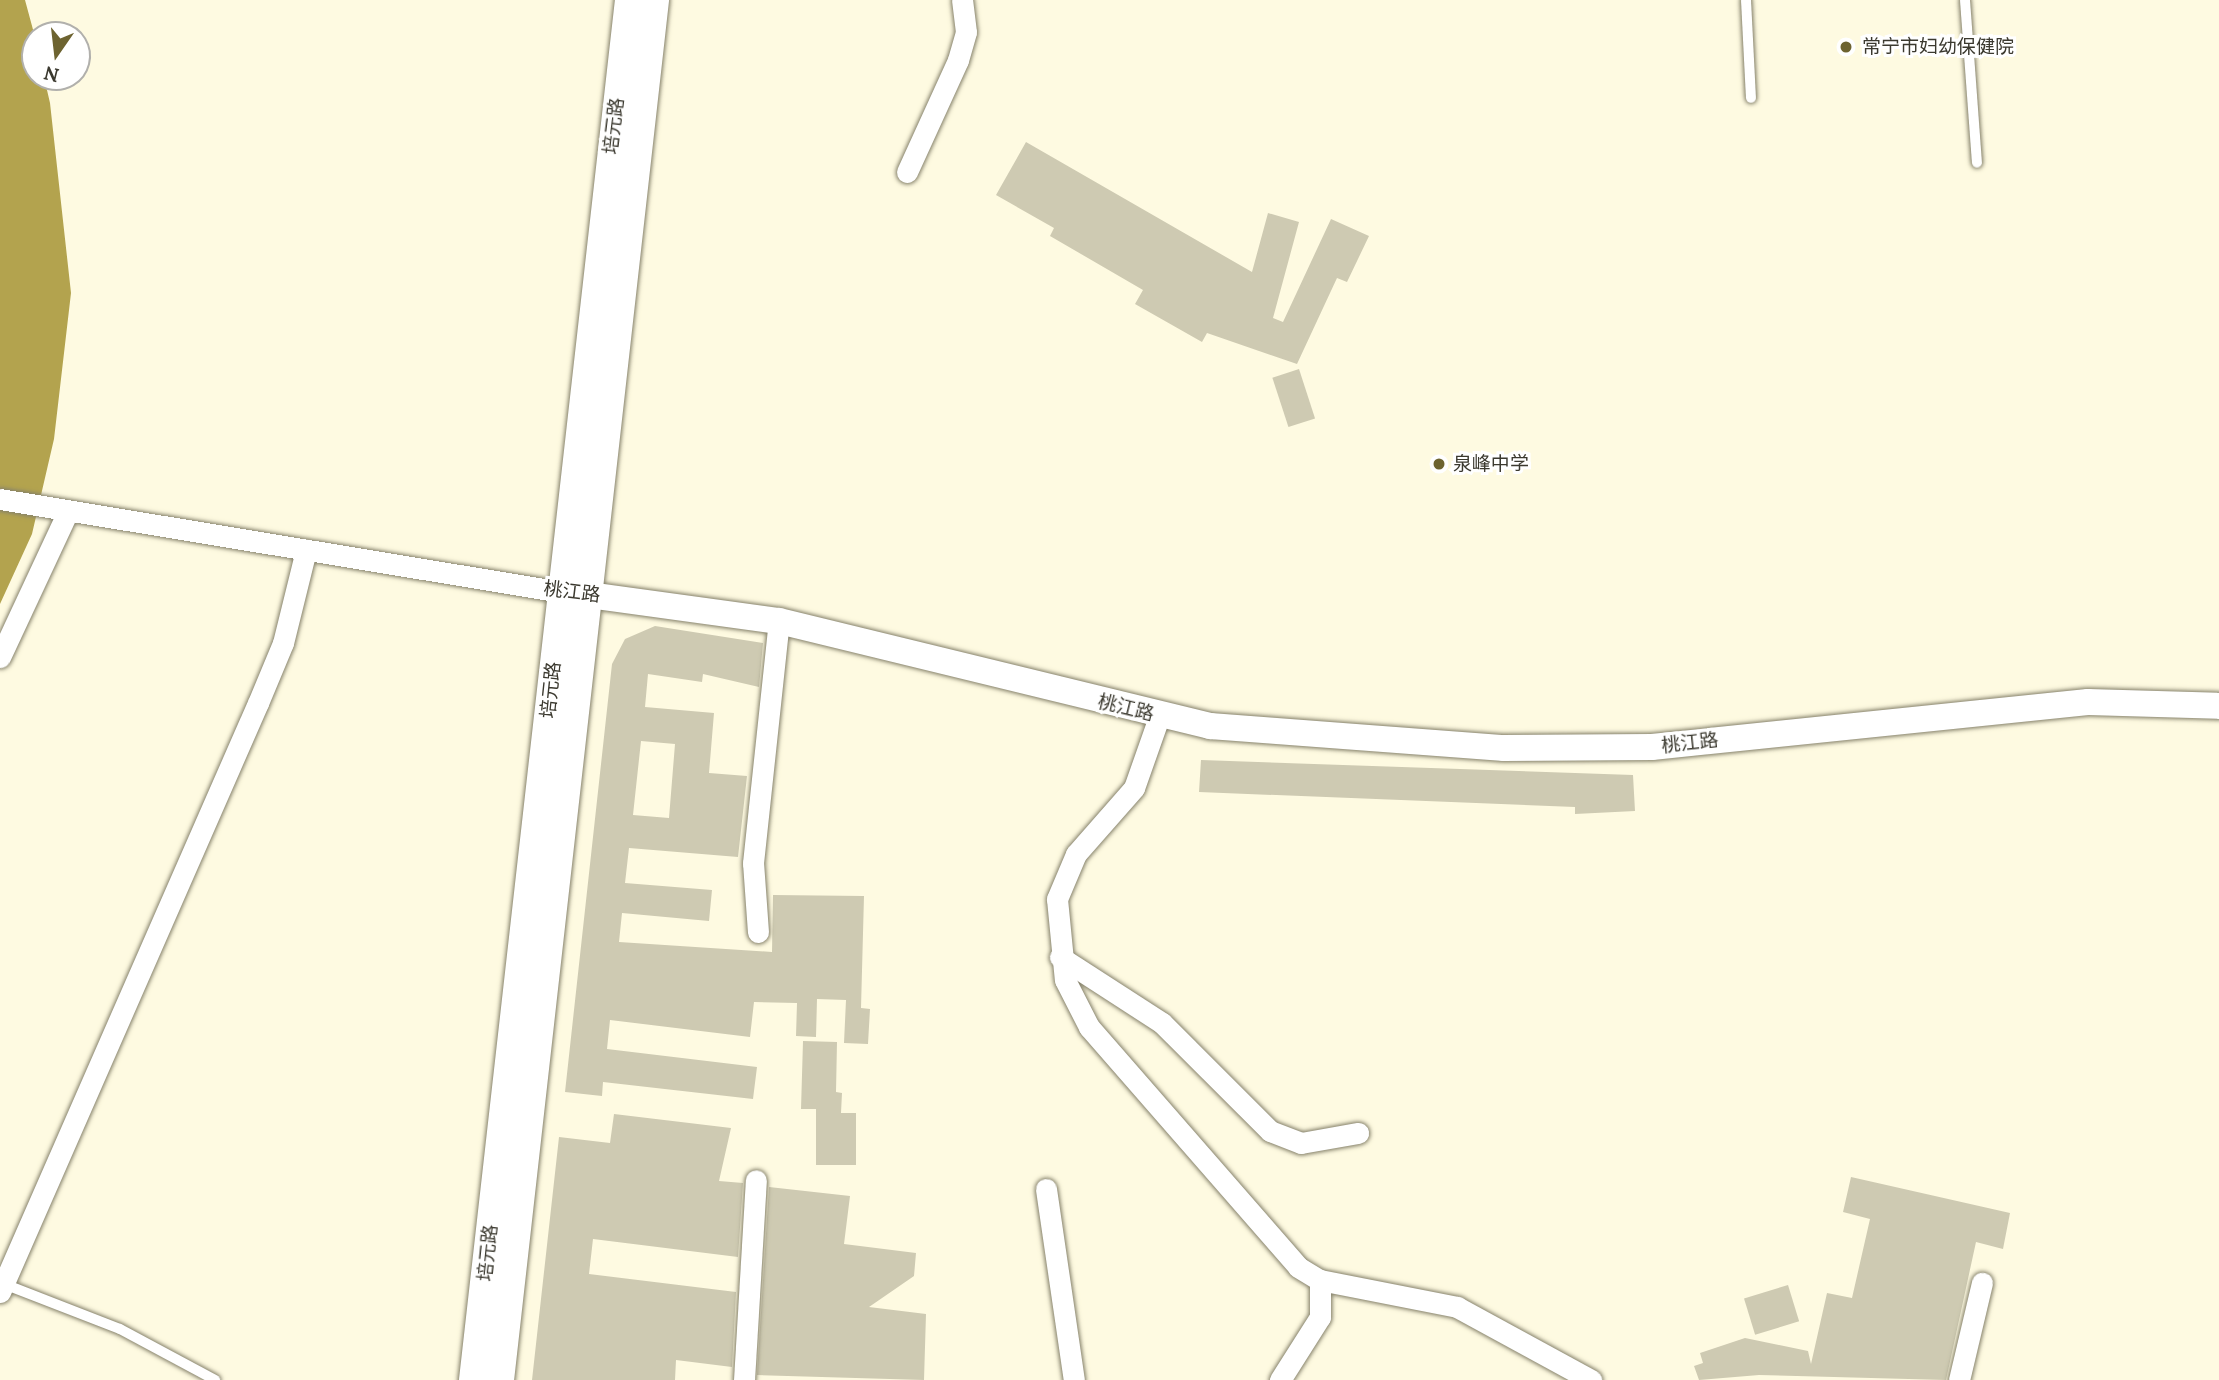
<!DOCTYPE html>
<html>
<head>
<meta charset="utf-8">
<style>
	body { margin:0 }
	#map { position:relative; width:2219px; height:1380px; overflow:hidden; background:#fefae1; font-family:Lora,"Noto Sans SC",serif }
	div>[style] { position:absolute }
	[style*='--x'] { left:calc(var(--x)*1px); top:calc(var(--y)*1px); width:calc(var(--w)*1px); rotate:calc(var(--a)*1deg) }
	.water>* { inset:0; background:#b3a34e }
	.building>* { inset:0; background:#cecab2; transform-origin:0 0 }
	.roads { filter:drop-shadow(0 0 2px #86826b) drop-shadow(0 0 2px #86826b) }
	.service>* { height:10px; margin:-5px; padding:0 5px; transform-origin:5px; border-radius:5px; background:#fff }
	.minor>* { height:21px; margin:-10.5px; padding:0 10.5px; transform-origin:10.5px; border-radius:10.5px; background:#fff }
	.tertiary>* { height:26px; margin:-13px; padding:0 13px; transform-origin:13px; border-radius:13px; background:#fff }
	.secondary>* { height:30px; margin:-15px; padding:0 15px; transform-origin:15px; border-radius:15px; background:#fff }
	.dots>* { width:19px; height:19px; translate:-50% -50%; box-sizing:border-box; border:4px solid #fff; border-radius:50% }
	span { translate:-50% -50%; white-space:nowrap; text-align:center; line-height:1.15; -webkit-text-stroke:6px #fff; paint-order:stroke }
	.poi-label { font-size:19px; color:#3b392f }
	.left { translate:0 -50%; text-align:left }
	.street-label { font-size:19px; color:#3b392f }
	.north { position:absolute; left:21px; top:21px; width:70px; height:70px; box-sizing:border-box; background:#fff; border:2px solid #b1b0ac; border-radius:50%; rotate:194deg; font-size:19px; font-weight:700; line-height:28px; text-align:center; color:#3b392f }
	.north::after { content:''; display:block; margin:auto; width:24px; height:32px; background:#6d6330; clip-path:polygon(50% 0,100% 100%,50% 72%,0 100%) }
</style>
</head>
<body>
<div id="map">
	<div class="water">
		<div style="clip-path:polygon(0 0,25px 0,35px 37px,35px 77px,44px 77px,50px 103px,71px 293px,54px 439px,32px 534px,0 604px)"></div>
	</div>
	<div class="building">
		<div style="clip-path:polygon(1026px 142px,1252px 272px,1268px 213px,1299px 222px,1273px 318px,1283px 322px,1331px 219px,1369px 236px,1347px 282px,1337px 278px,1297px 364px,1207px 333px,1202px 342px,1135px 304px,1143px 290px,1050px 236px,1054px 228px,996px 195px)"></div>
		<div style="left:1299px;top:369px;width:52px;height:28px;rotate:72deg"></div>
		<div style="clip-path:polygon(evenodd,655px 626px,763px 643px,759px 687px,703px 674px,702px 682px,648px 674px,645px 707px,714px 713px,709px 773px,747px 776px,738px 857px,629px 848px,625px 883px,712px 890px,709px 921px,622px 913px,619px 942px,772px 952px,773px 895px,864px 896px,861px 1008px,870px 1009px,868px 1044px,844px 1043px,846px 1000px,817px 999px,816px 1037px,796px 1036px,797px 1003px,754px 1002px,750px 1037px,610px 1020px,607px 1049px,757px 1067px,753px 1099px,603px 1082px,602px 1096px,565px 1092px,612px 664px,625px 639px,655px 626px,641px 741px,675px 744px,669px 818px,633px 815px,641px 741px)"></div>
		<div style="clip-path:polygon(1201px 760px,1633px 775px,1635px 811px,1575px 814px,1575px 807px,1199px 792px)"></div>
		<div style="clip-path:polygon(803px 1041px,837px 1042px,836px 1092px,842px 1093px,841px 1113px,856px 1113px,856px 1165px,816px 1165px,816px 1109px,801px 1109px)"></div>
		<div style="clip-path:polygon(614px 1114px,731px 1128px,719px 1181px,743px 1183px,738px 1257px,593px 1239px,589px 1274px,736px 1292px,732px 1367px,676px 1360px,675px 1380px,532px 1380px,559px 1137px,610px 1143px)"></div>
		<div style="clip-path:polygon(1851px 1177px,2010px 1213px,2003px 1249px,1976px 1242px,1946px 1380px,1759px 1375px,1699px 1380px,1694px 1366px,1703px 1363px,1700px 1353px,1745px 1338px,1808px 1351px,1811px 1364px,1827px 1293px,1852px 1298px,1870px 1219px,1843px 1212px)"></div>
		<div style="clip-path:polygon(769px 1187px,850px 1196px,844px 1244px,916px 1253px,914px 1276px,869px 1307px,926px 1314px,924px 1380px,757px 1375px)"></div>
		<div style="left:1788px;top:1285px;width:38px;height:46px;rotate:73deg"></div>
	</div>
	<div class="roads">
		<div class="service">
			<div style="--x:1746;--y:0;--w:98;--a:87.1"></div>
			<div style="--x:1965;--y:0;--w:163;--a:85.8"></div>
			<div style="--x:4;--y:1284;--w:124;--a:21.2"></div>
			<div style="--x:120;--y:1329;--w:108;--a:28.2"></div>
		</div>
		<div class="minor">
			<div style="--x:907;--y:172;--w:123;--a:-65.5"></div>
			<div style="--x:958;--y:60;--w:29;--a:-74"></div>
			<div style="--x:966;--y:32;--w:32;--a:-97"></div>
			<div style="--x:0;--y:499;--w:570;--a:9.4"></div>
			<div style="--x:0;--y:657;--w:161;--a:-65"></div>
			<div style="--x:1159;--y:717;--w:75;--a:109.4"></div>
			<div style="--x:1134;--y:788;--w:88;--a:131.3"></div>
			<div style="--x:1076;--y:854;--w:49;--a:112.9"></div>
			<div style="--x:1057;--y:899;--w:81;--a:84.4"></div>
			<div style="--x:1065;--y:980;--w:53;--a:62.9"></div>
			<div style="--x:1089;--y:1027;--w:318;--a:48.9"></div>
			<div style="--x:1298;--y:1267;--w:26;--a:31"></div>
			<div style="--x:1320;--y:1280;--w:140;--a:11.1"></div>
			<div style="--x:1457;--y:1307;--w:153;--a:28.6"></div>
			<div style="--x:758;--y:932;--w:69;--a:-94.1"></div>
			<div style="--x:753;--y:863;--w:243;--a:-83.9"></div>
			<div style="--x:1060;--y:957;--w:121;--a:32.9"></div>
			<div style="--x:1162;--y:1023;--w:153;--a:45"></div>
			<div style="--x:1270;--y:1131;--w:33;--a:21"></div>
			<div style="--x:1301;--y:1143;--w:58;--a:-10"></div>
			<div style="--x:1046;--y:1189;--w:193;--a:81.7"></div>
			<div style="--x:0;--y:1292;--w:643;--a:-66.35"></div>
			<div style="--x:258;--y:703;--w:65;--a:-67.4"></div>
			<div style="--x:283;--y:643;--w:96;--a:-76.1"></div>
			<div style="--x:744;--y:1380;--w:200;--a:-86.6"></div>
			<div style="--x:1280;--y:1380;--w:75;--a:-57.6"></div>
			<div style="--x:1320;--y:1317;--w:37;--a:-90"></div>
			<div style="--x:1959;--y:1380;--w:100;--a:-76.7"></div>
		</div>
		<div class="tertiary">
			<div style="--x:566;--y:592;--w:215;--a:7.8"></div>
			<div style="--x:779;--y:621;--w:444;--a:13.7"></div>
			<div style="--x:1210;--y:726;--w:295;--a:4.3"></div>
			<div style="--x:1504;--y:748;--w:148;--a:-0.4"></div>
			<div style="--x:1652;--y:747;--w:438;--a:-5.9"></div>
			<div style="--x:2088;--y:702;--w:131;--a:1.7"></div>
		</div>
		<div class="secondary">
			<div style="--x:474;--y:1380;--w:1389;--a:-83.55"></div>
			<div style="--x:499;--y:1380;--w:1389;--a:-83.59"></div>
		</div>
	</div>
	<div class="dots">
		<div style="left:1846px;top:47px;background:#6d6330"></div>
		<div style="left:1439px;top:464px;background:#6d6330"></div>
	</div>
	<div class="poi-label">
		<span class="left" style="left:1862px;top:47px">常宁市妇幼保健院</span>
		<span class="left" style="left:1453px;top:464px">泉峰中学</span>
	</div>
	<div class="street-label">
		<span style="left:614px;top:126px;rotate:-83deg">培元路</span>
		<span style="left:572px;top:592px;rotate:7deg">桃江路</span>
		<span style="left:551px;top:690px;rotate:-84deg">培元路</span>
		<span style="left:1126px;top:708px;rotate:14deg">桃江路</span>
		<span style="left:1690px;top:743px;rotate:-6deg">桃江路</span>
		<span style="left:488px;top:1253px;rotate:-84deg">培元路</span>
	</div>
	<div class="north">N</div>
</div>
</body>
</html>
